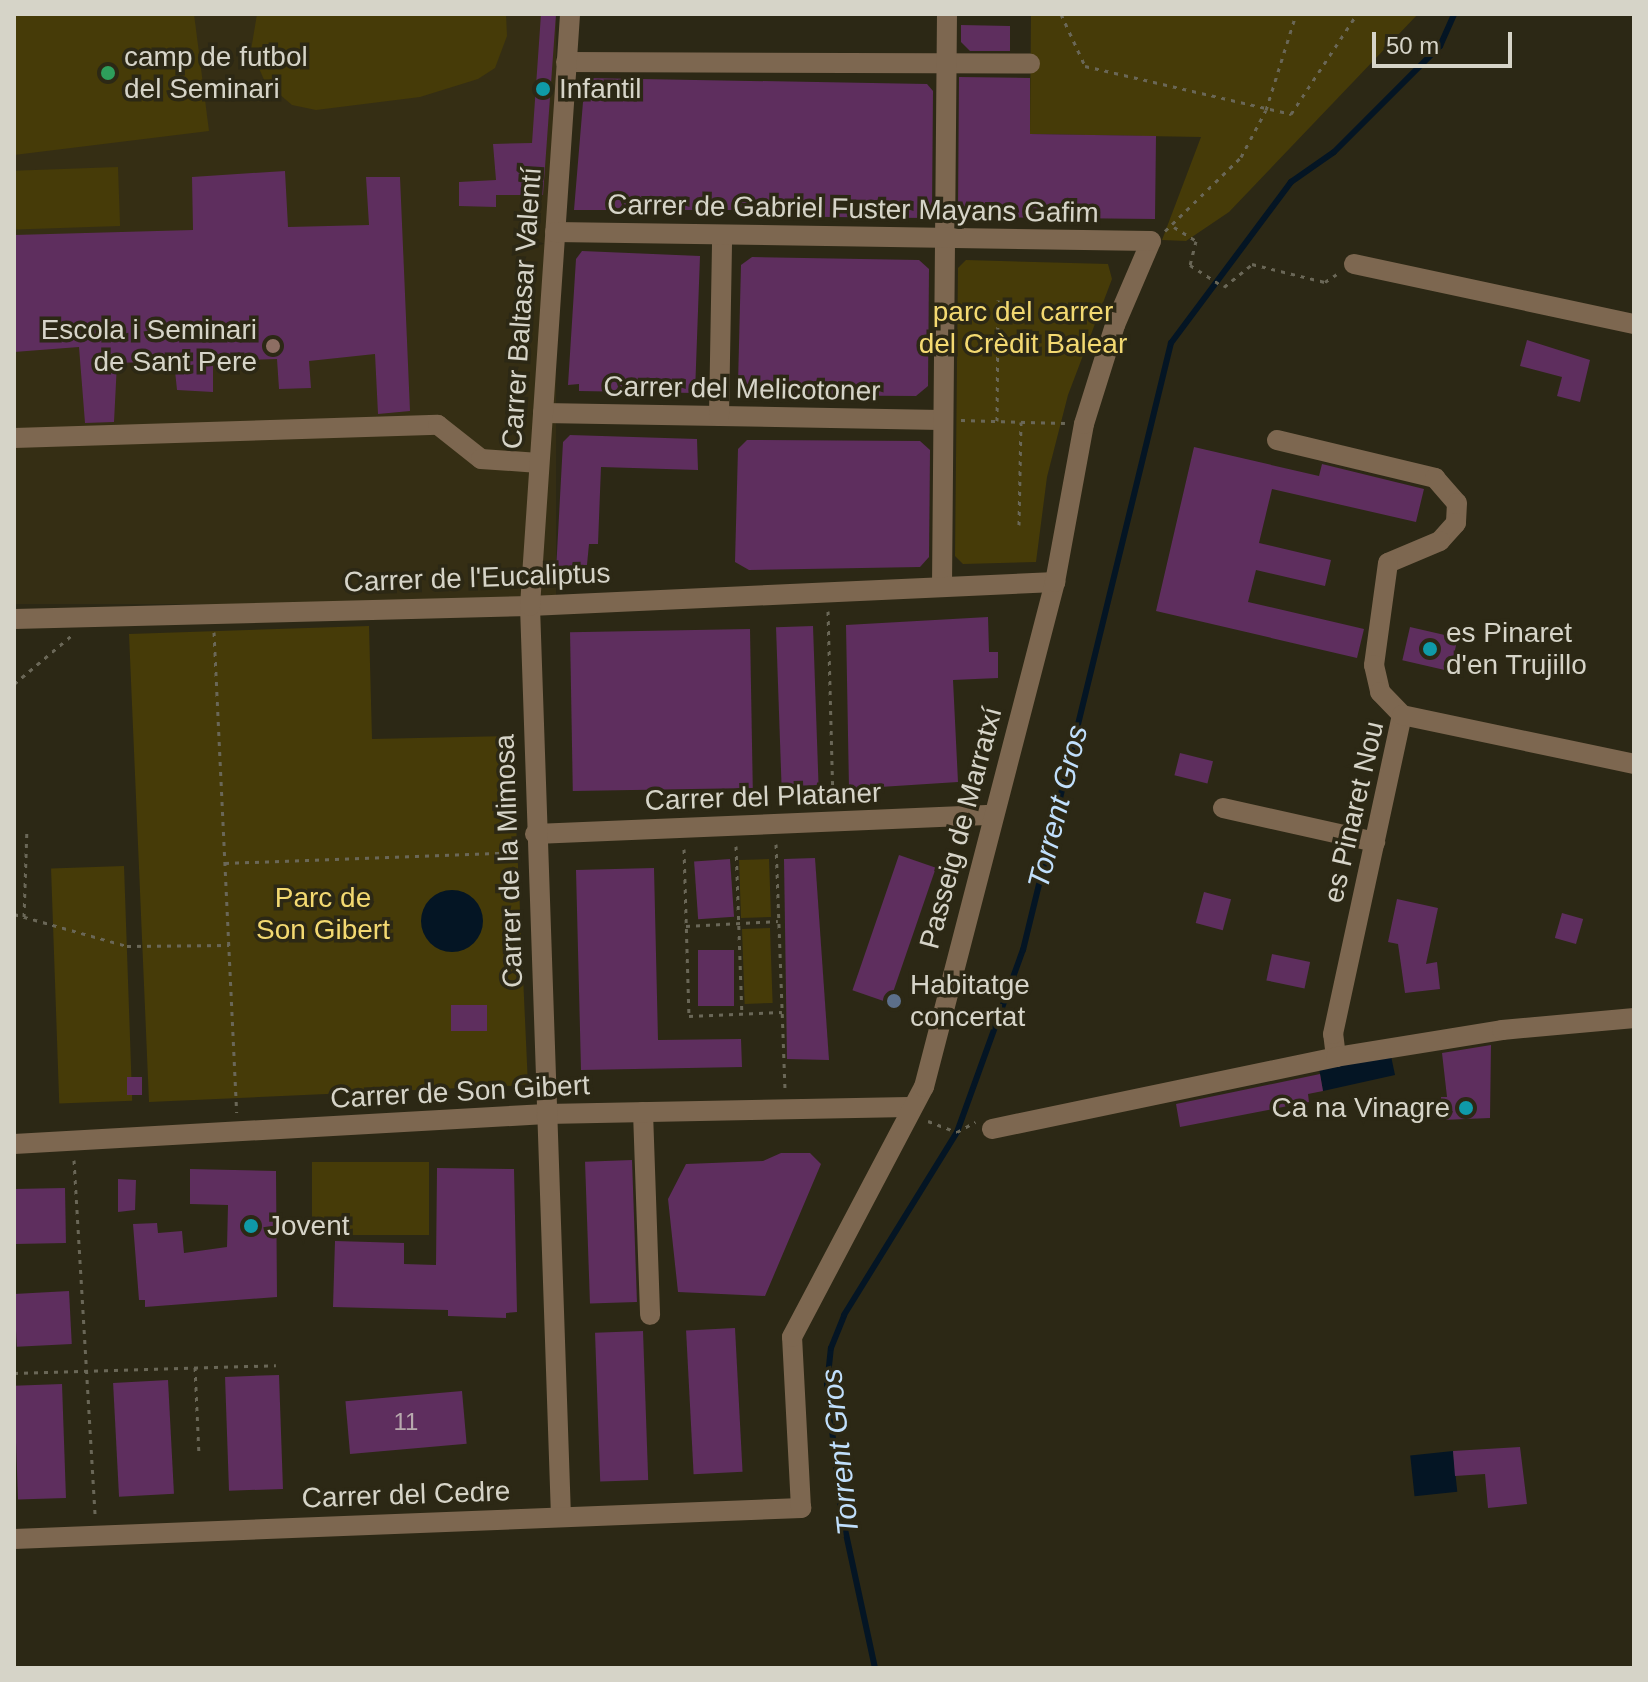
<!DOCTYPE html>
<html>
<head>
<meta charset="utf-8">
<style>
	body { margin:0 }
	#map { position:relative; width:1648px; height:1682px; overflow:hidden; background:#2c2815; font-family:Arial,sans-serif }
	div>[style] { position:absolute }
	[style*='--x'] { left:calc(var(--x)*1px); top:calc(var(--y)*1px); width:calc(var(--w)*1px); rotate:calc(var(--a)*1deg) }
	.built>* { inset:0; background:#352e14; transform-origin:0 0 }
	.green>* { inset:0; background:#463b08; transform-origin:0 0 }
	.water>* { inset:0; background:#041524; transform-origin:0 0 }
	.round { border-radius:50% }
	.stream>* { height:6px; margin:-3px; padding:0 3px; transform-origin:3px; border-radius:3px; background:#041524 }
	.building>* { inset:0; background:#5e2e5e; transform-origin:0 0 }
	.path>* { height:3px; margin-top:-1.5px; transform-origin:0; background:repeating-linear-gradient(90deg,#6a6757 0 4px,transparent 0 10px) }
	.minor>* { height:20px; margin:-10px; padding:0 10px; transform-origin:10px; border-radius:10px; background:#7d6750 }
	.dots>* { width:22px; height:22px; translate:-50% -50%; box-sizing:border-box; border:4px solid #2c2815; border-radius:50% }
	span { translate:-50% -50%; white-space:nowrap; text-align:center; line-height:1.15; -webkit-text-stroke:7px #2c2815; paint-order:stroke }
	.number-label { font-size:24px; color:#b8aaae }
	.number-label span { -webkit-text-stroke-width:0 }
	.poi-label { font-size:28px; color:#d6d4c8 }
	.left { translate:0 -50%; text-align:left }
	.right { translate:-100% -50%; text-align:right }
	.street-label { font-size:28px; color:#d6d4c8 }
	.park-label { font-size:28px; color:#f3d971 }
	.water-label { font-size:30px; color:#c0dffc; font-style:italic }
	.frame { position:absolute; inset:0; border:16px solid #d6d4c8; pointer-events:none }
	.scale { position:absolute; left:1372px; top:32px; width:140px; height:36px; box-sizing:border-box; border:4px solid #d6d4c8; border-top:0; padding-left:10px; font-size:24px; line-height:28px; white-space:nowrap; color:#d6d4c8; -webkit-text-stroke:6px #2c2815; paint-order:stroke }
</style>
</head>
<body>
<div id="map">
	<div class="built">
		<div style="left:14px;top:14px;width:542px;height:590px"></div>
	</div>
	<div class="green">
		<div style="clip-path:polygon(14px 14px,194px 14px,209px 131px,14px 155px)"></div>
		<div style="clip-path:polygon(257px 14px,506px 14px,507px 36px,495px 68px,478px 79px,420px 97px,316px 110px,292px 105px,265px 82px,251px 50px)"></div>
		<div style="clip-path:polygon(1031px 14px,1418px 14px,1229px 212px,1186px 241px,1162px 240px,1201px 137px,1030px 134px)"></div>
		<div style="left:118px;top:167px;width:59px;height:104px;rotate:88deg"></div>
		<div style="clip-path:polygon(966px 260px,1108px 264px,1112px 279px,1068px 395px,1047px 477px,1036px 562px,963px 564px,955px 556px,958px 268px)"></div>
		<div style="clip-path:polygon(369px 626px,372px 739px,512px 736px,528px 1085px,149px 1102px,129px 634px)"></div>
		<div style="left:769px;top:859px;width:58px;height:30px;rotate:88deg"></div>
		<div style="left:124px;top:866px;width:235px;height:73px;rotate:88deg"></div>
		<div style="left:770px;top:928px;width:75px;height:28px;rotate:88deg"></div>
		<div style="left:312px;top:1162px;width:117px;height:73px"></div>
	</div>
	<div class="water">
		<div class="round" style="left:421px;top:890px;width:62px;height:62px"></div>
		<div style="clip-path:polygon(1391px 1056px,1395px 1075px,1323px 1091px,1319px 1068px)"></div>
		<div style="left:1453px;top:1451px;width:41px;height:43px;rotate:84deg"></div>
	</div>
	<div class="stream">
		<div style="--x:875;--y:1668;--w:161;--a:-102.2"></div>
		<div style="--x:841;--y:1511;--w:127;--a:-96.3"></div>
		<div style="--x:827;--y:1385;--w:37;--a:-84"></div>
		<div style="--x:831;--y:1348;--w:35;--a:-68"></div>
		<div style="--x:844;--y:1315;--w:215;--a:-58.3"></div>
		<div style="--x:957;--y:1132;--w:194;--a:-70.1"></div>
		<div style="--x:1023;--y:950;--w:625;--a:-76.3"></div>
		<div style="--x:1171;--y:343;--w:201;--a:-53.3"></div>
		<div style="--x:1291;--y:182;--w:52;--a:-34.9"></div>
		<div style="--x:1334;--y:152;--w:150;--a:-45"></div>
		<div style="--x:1440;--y:46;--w:35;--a:-66"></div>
	</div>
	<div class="building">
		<div style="clip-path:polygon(541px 14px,556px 14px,543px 195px,496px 195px,496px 207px,459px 206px,459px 182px,496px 180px,493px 144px,532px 143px)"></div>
		<div style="clip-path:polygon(961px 25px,1010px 26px,1010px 51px,970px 51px,961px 42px)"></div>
		<div style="clip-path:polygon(959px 77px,1030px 78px,1030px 134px,1156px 136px,1155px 219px,967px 217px,958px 208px)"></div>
		<div style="clip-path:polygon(585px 78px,927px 84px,933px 91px,932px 210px,924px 218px,741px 216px,738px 210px,574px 210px)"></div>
		<div style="clip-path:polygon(285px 171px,288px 227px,369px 225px,366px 177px,400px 177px,410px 411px,378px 414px,375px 354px,309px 361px,311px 388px,279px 389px,277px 359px,213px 361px,213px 392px,177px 390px,174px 361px,117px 363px,114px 422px,85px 423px,79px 347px,14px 352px,14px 235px,193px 230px,192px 177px)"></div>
		<div style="clip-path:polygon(582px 251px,700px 256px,695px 393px,579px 391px,579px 384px,568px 385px,576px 259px)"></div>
		<div style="clip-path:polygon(752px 257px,919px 260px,929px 269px,928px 386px,916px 396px,751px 395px,738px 384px,741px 265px)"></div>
		<div style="clip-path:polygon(1527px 340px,1590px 360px,1580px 402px,1557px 396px,1562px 377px,1520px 366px)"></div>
		<div style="clip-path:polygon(570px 435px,697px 439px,698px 470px,601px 467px,598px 544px,589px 544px,586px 575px,556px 571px,563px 442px)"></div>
		<div style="clip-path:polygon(747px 440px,920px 441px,930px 450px,929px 557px,920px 567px,749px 570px,735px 562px,738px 449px)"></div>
		<div style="clip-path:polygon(1194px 447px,1319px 476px,1322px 464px,1424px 489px,1416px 522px,1272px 489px,1259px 543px,1331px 560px,1325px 586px,1256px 570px,1248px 602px,1364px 629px,1357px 658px,1156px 611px)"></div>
		<div style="clip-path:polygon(988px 617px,989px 652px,998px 652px,998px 678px,953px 680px,958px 782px,849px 789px,846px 625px)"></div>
		<div style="left:813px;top:626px;width:159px;height:37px;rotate:88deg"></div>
		<div style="left:1410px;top:627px;width:49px;height:34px;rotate:13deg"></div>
		<div style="left:750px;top:629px;width:159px;height:180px;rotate:89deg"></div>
		<div style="left:1180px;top:753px;width:34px;height:23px;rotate:14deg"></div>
		<div style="left:899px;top:855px;width:39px;height:143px;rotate:19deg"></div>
		<div style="clip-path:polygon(815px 858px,829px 1060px,787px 1059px,784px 859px)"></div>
		<div style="left:730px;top:859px;width:58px;height:36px;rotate:86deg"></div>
		<div style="clip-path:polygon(654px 868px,658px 1040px,741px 1039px,742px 1067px,581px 1070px,576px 870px)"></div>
		<div style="left:1204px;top:892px;width:28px;height:32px;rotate:15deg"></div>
		<div style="clip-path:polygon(1397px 899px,1438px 908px,1426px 964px,1437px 962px,1440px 989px,1405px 993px,1398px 944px,1388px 942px)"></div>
		<div style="left:1562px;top:913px;width:22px;height:26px;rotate:16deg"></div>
		<div style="left:698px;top:950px;width:36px;height:56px"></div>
		<div style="left:1272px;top:954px;width:39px;height:27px;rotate:12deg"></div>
		<div style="left:451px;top:1005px;width:36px;height:26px"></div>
		<div style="clip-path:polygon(1491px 1045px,1490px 1118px,1442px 1120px,1441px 1097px,1447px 1097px,1442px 1053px)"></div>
		<div style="clip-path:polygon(1320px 1074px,1323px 1091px,1308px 1094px,1309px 1102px,1180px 1127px,1176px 1104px)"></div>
		<div style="left:127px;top:1077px;width:15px;height:18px"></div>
		<div style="clip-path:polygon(781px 1153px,810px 1153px,821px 1164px,765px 1296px,678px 1292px,668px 1199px,686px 1164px,763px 1161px)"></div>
		<div style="left:632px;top:1160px;width:142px;height:47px;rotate:88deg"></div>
		<div style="clip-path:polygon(437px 1168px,514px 1169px,517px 1312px,506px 1313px,506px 1318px,448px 1316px,448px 1310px,333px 1307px,335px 1241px,404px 1243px,404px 1264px,436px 1265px)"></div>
		<div style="clip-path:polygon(190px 1169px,276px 1171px,277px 1297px,145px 1307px,145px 1300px,139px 1300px,133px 1224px,157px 1223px,158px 1233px,182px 1231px,184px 1253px,227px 1247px,228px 1205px,190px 1204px)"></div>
		<div style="clip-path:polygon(118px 1179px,136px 1180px,135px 1210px,118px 1212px)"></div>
		<div style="left:65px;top:1188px;width:55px;height:51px;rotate:89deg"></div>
		<div style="left:69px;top:1291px;width:53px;height:55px;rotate:87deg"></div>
		<div style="left:735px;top:1328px;width:144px;height:49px;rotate:87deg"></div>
		<div style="left:643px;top:1331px;width:149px;height:48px;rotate:88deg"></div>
		<div style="left:279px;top:1375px;width:114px;height:54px;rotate:88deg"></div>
		<div style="left:168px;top:1380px;width:114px;height:55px;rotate:87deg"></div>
		<div style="left:62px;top:1384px;width:114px;height:48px;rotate:88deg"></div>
		<div style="left:462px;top:1391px;width:53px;height:117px;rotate:85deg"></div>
		<div style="clip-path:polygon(1520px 1447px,1527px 1504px,1488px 1508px,1485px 1474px,1455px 1476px,1453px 1451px)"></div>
	</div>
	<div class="path">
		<div style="--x:1061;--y:14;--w:57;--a:65.2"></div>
		<div style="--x:1085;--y:66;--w:212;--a:13.1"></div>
		<div style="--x:1291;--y:114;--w:120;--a:-56.6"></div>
		<div style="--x:1174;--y:227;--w:26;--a:32"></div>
		<div style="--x:1196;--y:241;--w:25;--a:104"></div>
		<div style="--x:1190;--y:265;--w:40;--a:32.9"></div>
		<div style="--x:1224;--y:287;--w:36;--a:-39"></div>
		<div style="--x:1252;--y:264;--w:75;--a:13.9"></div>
		<div style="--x:1325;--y:282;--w:14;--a:-34"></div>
		<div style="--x:1165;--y:231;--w:106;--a:-44.2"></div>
		<div style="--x:1241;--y:157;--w:53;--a:-62"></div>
		<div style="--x:1266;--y:110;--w:101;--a:-72.6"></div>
		<div style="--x:961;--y:420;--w:104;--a:1.7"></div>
		<div style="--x:997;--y:421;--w:121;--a:-89.5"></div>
		<div style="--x:1019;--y:525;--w:103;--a:-88.9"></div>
		<div style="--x:828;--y:611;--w:192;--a:88.5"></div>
		<div style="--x:214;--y:632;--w:481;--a:87.3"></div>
		<div style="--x:14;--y:684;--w:75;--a:-40.1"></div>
		<div style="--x:776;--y:844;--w:248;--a:87.9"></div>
		<div style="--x:736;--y:846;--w:168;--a:88"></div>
		<div style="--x:684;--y:849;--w:167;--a:88.3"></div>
		<div style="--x:689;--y:1016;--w:93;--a:-2.5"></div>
		<div style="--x:225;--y:863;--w:296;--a:-2.1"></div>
		<div style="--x:14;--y:914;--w:117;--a:15.8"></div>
		<div style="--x:127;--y:946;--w:102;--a:-0.6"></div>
		<div style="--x:24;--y:917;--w:89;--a:-88.1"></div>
		<div style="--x:686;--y:926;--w:92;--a:-3.1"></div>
		<div style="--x:928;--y:1121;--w:31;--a:21"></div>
		<div style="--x:957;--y:1132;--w:21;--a:-29"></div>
		<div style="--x:74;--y:1160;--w:357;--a:86.6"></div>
		<div style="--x:195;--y:1367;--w:87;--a:87.4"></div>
		<div style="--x:14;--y:1373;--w:262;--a:-1.7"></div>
	</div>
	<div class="minor">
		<div style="--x:566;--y:62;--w:464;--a:0.2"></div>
		<div style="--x:1354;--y:264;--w:286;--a:12.1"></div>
		<div style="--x:543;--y:413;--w:398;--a:1"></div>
		<div style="--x:719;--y:416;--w:180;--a:-89"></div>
		<div style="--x:14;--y:438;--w:424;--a:-1.8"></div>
		<div style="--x:438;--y:425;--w:55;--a:38.3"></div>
		<div style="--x:481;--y:459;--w:58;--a:3.9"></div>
		<div style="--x:1277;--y:440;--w:163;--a:13.5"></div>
		<div style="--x:1435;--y:478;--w:33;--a:49"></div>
		<div style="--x:1457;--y:503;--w:20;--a:93"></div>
		<div style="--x:1456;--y:523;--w:24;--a:132"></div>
		<div style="--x:1440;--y:541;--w:56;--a:157.1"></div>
		<div style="--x:1388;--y:563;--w:103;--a:97.8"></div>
		<div style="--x:1374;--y:665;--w:28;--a:77"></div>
		<div style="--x:1380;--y:692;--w:32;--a:46"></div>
		<div style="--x:942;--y:586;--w:572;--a:-89.5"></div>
		<div style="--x:14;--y:619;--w:516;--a:-1.44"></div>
		<div style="--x:530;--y:606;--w:526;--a:-2.62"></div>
		<div style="--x:1223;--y:808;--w:156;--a:12.6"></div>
		<div style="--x:535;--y:834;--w:458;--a:-2.4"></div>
		<div style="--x:1336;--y:1057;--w:23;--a:-97"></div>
		<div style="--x:1333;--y:1034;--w:326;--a:-77.8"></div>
		<div style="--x:1402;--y:715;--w:237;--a:11.9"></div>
		<div style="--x:643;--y:1112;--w:203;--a:88"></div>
		<div style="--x:992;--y:1129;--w:351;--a:-11.8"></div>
		<div style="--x:1336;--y:1057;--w:168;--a:-9.2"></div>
		<div style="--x:1502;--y:1030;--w:133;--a:-5.2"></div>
		<div style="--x:14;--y:1144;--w:533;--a:-3.23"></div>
		<div style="--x:546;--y:1114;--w:363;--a:-1.1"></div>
		<div style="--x:561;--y:1517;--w:912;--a:-91.95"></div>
		<div style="--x:530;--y:606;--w:593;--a:-86.13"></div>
		<div style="--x:14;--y:1539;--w:788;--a:-2.26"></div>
		<div style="--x:801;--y:1508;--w:171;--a:-93"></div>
		<div style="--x:792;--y:1337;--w:283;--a:-62.2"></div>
		<div style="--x:924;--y:1087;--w:522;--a:-75.46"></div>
		<div style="--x:1055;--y:582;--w:161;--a:-79.6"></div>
		<div style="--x:1084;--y:424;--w:104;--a:-72.6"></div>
		<div style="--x:1115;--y:325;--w:91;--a:-66.8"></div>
		<div style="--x:1151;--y:241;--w:596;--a:-179.13"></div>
	</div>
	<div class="dots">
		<div style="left:108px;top:73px;background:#2e9e5b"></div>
		<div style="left:543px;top:89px;background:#0f9aa8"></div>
		<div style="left:273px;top:346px;background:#8d6e63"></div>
		<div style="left:1430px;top:649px;background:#0f9aa8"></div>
		<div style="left:894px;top:1001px;background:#5c6f8a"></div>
		<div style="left:1466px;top:1108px;background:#0f9aa8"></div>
		<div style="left:251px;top:1226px;background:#0f9aa8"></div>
	</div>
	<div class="number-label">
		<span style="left:406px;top:1422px">11</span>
	</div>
	<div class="poi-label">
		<span class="left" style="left:124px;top:73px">camp de futbol<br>del Seminari</span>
		<span class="left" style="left:559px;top:89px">Infantil</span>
		<span class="right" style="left:257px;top:346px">Escola i Seminari<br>de Sant Pere</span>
		<span class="left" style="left:1446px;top:649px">es Pinaret<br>d'en Trujillo</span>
		<span class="left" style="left:910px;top:1001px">Habitatge<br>concertat</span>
		<span class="right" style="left:1450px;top:1108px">Ca na Vinagre</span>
		<span class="left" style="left:267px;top:1226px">Jovent</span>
	</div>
	<div class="street-label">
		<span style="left:853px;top:209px;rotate:1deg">Carrer de Gabriel Fuster Mayans Gafim</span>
		<span style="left:522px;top:308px;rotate:-86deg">Carrer Baltasar Valentí</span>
		<span style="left:742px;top:389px;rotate:1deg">Carrer del Melicotoner</span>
		<span style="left:477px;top:578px;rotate:-2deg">Carrer de l'Eucaliptus</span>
		<span style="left:763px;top:797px;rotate:-2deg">Carrer del Plataner</span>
		<span style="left:1354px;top:812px;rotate:-77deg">es Pinaret Nou</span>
		<span style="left:961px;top:828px;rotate:-75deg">Passeig de Marratxí</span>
		<span style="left:509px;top:861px;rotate:-92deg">Carrer de la Mimosa</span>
		<span style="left:460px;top:1092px;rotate:-3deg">Carrer de Son Gibert</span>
		<span style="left:406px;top:1495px;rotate:-2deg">Carrer del Cedre</span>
	</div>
	<div class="park-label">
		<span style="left:1023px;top:328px">parc del carrer<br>del Crèdit Balear</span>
		<span style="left:323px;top:914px">Parc de<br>Son Gibert</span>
	</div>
	<div class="water-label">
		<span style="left:1058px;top:807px;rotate:-76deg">Torrent Gros</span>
		<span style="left:840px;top:1452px;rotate:-96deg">Torrent Gros</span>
	</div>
	<div class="frame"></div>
	<div class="scale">50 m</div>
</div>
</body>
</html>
